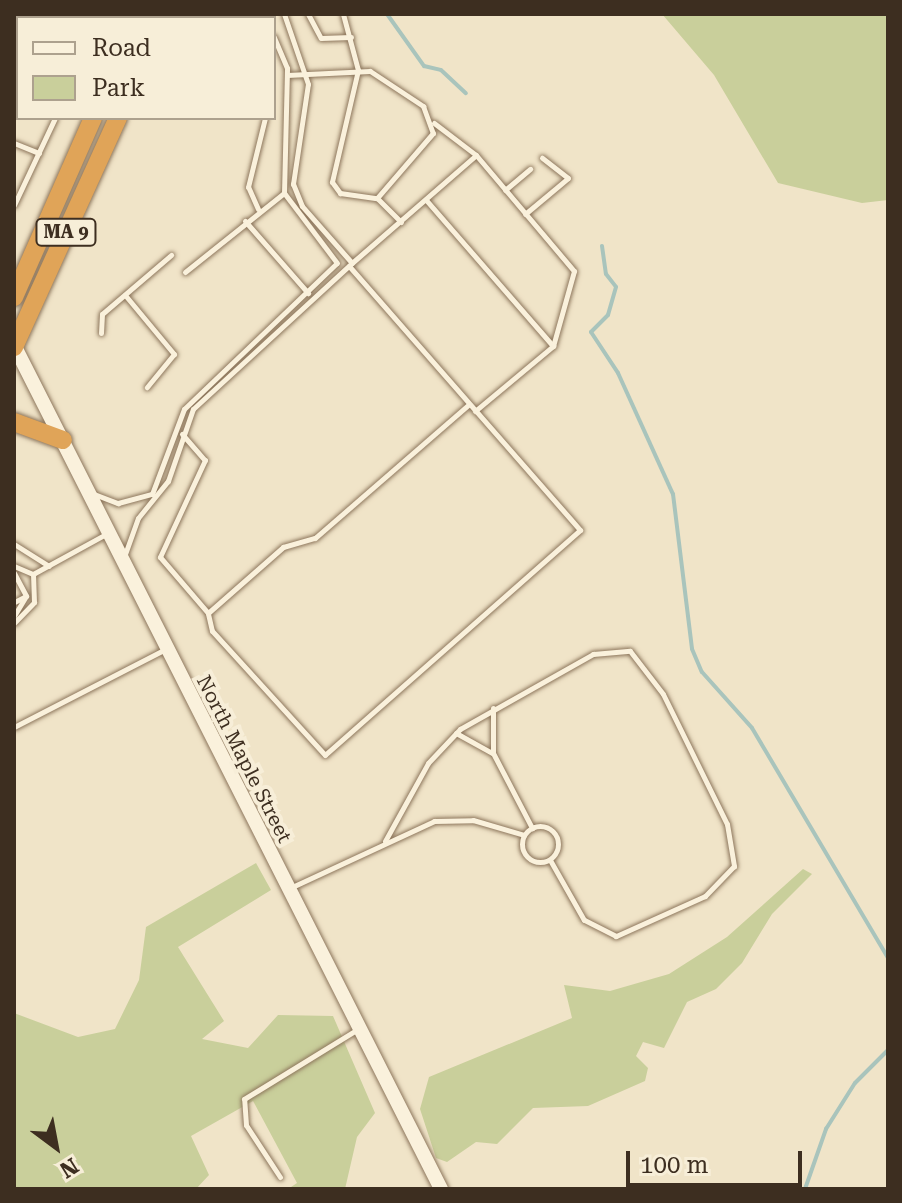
<!DOCTYPE html>
<html>
<head>
<meta charset="utf-8">
<style>
	body { margin:0 }
	#map { position:relative; width:902px; height:1203px; overflow:hidden; background:#f0e4c8; font-family:"Roboto Serif",serif }
	div>[style] { position:absolute }
	[style*='--x'] { left:calc(var(--x)*1px); top:calc(var(--y)*1px); width:calc(var(--w)*1px); rotate:calc(var(--a)*1deg) }
	.green>* { inset:0; background:#c9cf9b }
	.stream>* { height:4px; margin:-2px; padding:0 2px; transform-origin:2px; border-radius:2px; background:#a9c4bc }
	.roads { filter:drop-shadow(0 0 2px #8d765c) drop-shadow(0 0 2px #8d765c) }
	.lane>* { height:5px; margin:-2.5px; padding:0 2.5px; transform-origin:2.5px; border-radius:2.5px; background:#faf1dc }
	.lane>.ring { margin:-2.5px; padding:0; box-sizing:content-box; background:none; border:5px solid #faf1dc; border-radius:50% }
	.secondary>* { height:14px; margin:-7px; padding:0 7px; transform-origin:7px; border-radius:7px; background:#faf1dc }
	.highway>* { height:18px; margin:-9px; padding:0 9px; transform-origin:9px; border-radius:9px; background:#e0a458 }
	span { translate:-50% -50%; white-space:nowrap; text-align:center; line-height:1.15; -webkit-text-stroke:8px #f7eed8; paint-order:stroke }
	.shield-label span { padding:2px 6px; background:#f7eed8; border:2px solid; border-radius:6px; -webkit-text-stroke-width:0 }
	.shield-label { font-size:18px; color:#3d2e20; font-weight:700 }
	.street-label { font-size:20px; color:#3d2e20 }
	.frame { position:absolute; inset:0; border:16px solid #3d2e20; pointer-events:none }
	.legend { position:absolute; left:16px; top:16px; width:260px; height:104px; box-sizing:border-box; background:#f7eed8; border:2px solid #ada18e; margin:0; padding:10px 14px; list-style:none; font-size:24px; color:#3d2e20 }
	.legend li { display:flex; align-items:center; gap:16px; height:40px }
	.legend b { width:40px; border:2px solid #ada18e }
	.north { position:absolute; left:16px; top:1107px; width:80px; height:80px; -webkit-text-stroke:6px #f7eed8; paint-order:stroke; rotate:148deg; font-size:22px; font-weight:700; line-height:32px; text-align:center; color:#3d2e20 }
	.north::after { content:''; display:block; margin:auto; width:28px; height:36px; background:#3d2e20; clip-path:polygon(50% 0,100% 100%,50% 72%,0 100%) }
	.scale { position:absolute; left:626px; top:1151px; width:176px; height:36px; box-sizing:border-box; border:4px solid #3d2e20; border-top:0; padding-left:10px; font-size:24px; line-height:28px; white-space:nowrap; color:#3d2e20; -webkit-text-stroke:6px #f7eed8; paint-order:stroke }
</style>
</head>
<body>
<div id="map">
	<div class="green">
		<div style="clip-path:polygon(662px 14px,888px 14px,888px 200px,862px 203px,778px 183px,714px 75px)"></div>
		<div style="clip-path:polygon(256px 863px,271px 890px,178px 947px,224px 1021px,202px 1039px,248px 1048px,278px 1015px,333px 1016px,375px 1113px,357px 1137px,345px 1189px,288px 1189px,297px 1183px,253px 1101px,191px 1136px,209px 1175px,196px 1189px,14px 1189px,14px 1013px,78px 1037px,115px 1029px,139px 980px,146px 927px)"></div>
		<div style="clip-path:polygon(803px 869px,812px 874px,772px 914px,742px 963px,716px 989px,687px 1002px,664px 1048px,643px 1042px,636px 1056px,648px 1068px,645px 1081px,588px 1106px,533px 1108px,497px 1144px,476px 1142px,447px 1162px,436px 1158px,420px 1109px,429px 1077px,572px 1018px,564px 985px,610px 991px,669px 974px,727px 937px)"></div>
	</div>
	<div class="stream">
		<div style="--x:387;--y:14;--w:64;--a:54.6"></div>
		<div style="--x:424;--y:66;--w:17;--a:13"></div>
		<div style="--x:441;--y:70;--w:34;--a:43"></div>
		<div style="--x:602;--y:246;--w:28;--a:82"></div>
		<div style="--x:606;--y:274;--w:16;--a:52"></div>
		<div style="--x:616;--y:287;--w:29;--a:106"></div>
		<div style="--x:608;--y:315;--w:24;--a:135"></div>
		<div style="--x:591;--y:332;--w:49;--a:56.6"></div>
		<div style="--x:618;--y:373;--w:133;--a:65.6"></div>
		<div style="--x:673;--y:494;--w:156;--a:83"></div>
		<div style="--x:692;--y:649;--w:25;--a:67"></div>
		<div style="--x:702;--y:672;--w:75;--a:48.2"></div>
		<div style="--x:752;--y:728;--w:267;--a:59.4"></div>
		<div style="--x:805;--y:1189;--w:64;--a:-70.7"></div>
		<div style="--x:826;--y:1129;--w:54;--a:-57.8"></div>
		<div style="--x:855;--y:1083;--w:47;--a:-45"></div>
	</div>
	<div class="roads">
		<div class="lane">
			<div style="--x:258;--y:14;--w:5;--a:53"></div>
			<div style="--x:308;--y:14;--w:27;--a:62"></div>
			<div style="--x:321;--y:38;--w:30;--a:-2"></div>
			<div style="--x:343;--y:14;--w:58;--a:75"></div>
			<div style="--x:358;--y:70;--w:115;--a:103.1"></div>
			<div style="--x:332;--y:182;--w:14;--a:54"></div>
			<div style="--x:340;--y:193;--w:37;--a:8"></div>
			<div style="--x:98;--y:18;--w:4;--a:-63"></div>
			<div style="--x:287;--y:75;--w:83;--a:-2.8"></div>
			<div style="--x:370;--y:71;--w:64;--a:33.4"></div>
			<div style="--x:423;--y:106;--w:29;--a:70"></div>
			<div style="--x:433;--y:133;--w:86;--a:130.7"></div>
			<div style="--x:377;--y:198;--w:34;--a:45"></div>
			<div style="--x:434;--y:123;--w:53;--a:37.3"></div>
			<div style="--x:14;--y:143;--w:27;--a:22"></div>
			<div style="--x:505;--y:190;--w:33;--a:-40"></div>
			<div style="--x:14;--y:205;--w:96;--a:-64.8"></div>
			<div style="--x:258;--y:209;--w:24;--a:-114"></div>
			<div style="--x:248;--y:187;--w:71;--a:-76.2"></div>
			<div style="--x:525;--y:214;--w:56;--a:-39.9"></div>
			<div style="--x:568;--y:178;--w:33;--a:-142"></div>
			<div style="--x:245;--y:221;--w:96;--a:48.8"></div>
			<div style="--x:353;--y:262;--w:163;--a:-41"></div>
			<div style="--x:476;--y:155;--w:152;--a:49.8"></div>
			<div style="--x:574;--y:271;--w:78;--a:105.6"></div>
			<div style="--x:553;--y:346;--w:194;--a:-131"></div>
			<div style="--x:349;--y:266;--w:351;--a:48.8"></div>
			<div style="--x:580;--y:530;--w:340;--a:138.6"></div>
			<div style="--x:325;--y:755;--w:168;--a:-132.3"></div>
			<div style="--x:212;--y:631;--w:18;--a:-103"></div>
			<div style="--x:208;--y:613;--w:100;--a:-41.3"></div>
			<div style="--x:283;--y:547;--w:33;--a:-16"></div>
			<div style="--x:315;--y:538;--w:204;--a:-41"></div>
			<div style="--x:185;--y:272;--w:127;--a:-38.6"></div>
			<div style="--x:125;--y:295;--w:77;--a:50.3"></div>
			<div style="--x:174;--y:354;--w:43;--a:129.3"></div>
			<div style="--x:101;--y:333;--w:19;--a:-87"></div>
			<div style="--x:102;--y:314;--w:91;--a:-40.5"></div>
			<div style="--x:475;--y:411;--w:102;--a:-39.8"></div>
			<div style="--x:182;--y:434;--w:35;--a:49"></div>
			<div style="--x:205;--y:460;--w:107;--a:114.9"></div>
			<div style="--x:160;--y:557;--w:74;--a:49.4"></div>
			<div style="--x:94;--y:494;--w:26;--a:21"></div>
			<div style="--x:118;--y:503;--w:35;--a:-15"></div>
			<div style="--x:152;--y:494;--w:91;--a:-69.4"></div>
			<div style="--x:184;--y:409;--w:211;--a:-43.7"></div>
			<div style="--x:337;--y:263;--w:88;--a:-127.1"></div>
			<div style="--x:284;--y:193;--w:125;--a:-88.6"></div>
			<div style="--x:287;--y:68;--w:34;--a:-113"></div>
			<div style="--x:14;--y:544;--w:41;--a:32.2"></div>
			<div style="--x:124;--y:557;--w:41;--a:-70.3"></div>
			<div style="--x:138;--y:518;--w:48;--a:-51"></div>
			<div style="--x:168;--y:481;--w:76;--a:-70.9"></div>
			<div style="--x:193;--y:409;--w:216;--a:-42.6"></div>
			<div style="--x:352;--y:263;--w:76;--a:-131.3"></div>
			<div style="--x:302;--y:206;--w:24;--a:-112"></div>
			<div style="--x:293;--y:184;--w:101;--a:-81.5"></div>
			<div style="--x:308;--y:84;--w:74;--a:-108.9"></div>
			<div style="--x:14;--y:566;--w:21;--a:23"></div>
			<div style="--x:14;--y:573;--w:26;--a:62"></div>
			<div style="--x:26;--y:596;--w:13;--a:153"></div>
			<div style="--x:33;--y:574;--w:85;--a:-28.7"></div>
			<div style="--x:14;--y:616;--w:23;--a:-59"></div>
			<div style="--x:14;--y:623;--w:29;--a:-46"></div>
			<div style="--x:34;--y:602;--w:28;--a:-92"></div>
			<div style="--x:493;--y:708;--w:45;--a:90"></div>
			<div style="--x:493;--y:753;--w:85;--a:62.5"></div>
			<div style="--x:14;--y:727;--w:171;--a:-27.2"></div>
			<div style="--x:456;--y:733;--w:41;--a:29.1"></div>
			<div class="ring" style="left:522px;top:826px;width:31px;height:31px"></div>
			<div style="--x:385;--y:841;--w:89;--a:-61.1"></div>
			<div style="--x:428;--y:763;--w:47;--a:-46.7"></div>
			<div style="--x:460;--y:729;--w:153;--a:-29.4"></div>
			<div style="--x:593;--y:654;--w:37;--a:-5"></div>
			<div style="--x:630;--y:651;--w:54;--a:52.5"></div>
			<div style="--x:663;--y:694;--w:145;--a:63.8"></div>
			<div style="--x:727;--y:824;--w:43;--a:80.5"></div>
			<div style="--x:734;--y:866;--w:42;--a:134"></div>
			<div style="--x:705;--y:896;--w:98;--a:155.8"></div>
			<div style="--x:616;--y:936;--w:36;--a:-153"></div>
			<div style="--x:584;--y:920;--w:69;--a:-119.5"></div>
			<div style="--x:292;--y:887;--w:157;--a:-24.9"></div>
			<div style="--x:434;--y:821;--w:39;--a:-1"></div>
			<div style="--x:473;--y:820;--w:53;--a:16.4"></div>
			<div style="--x:280;--y:1177;--w:62;--a:-123.2"></div>
			<div style="--x:246;--y:1125;--w:26;--a:-94"></div>
			<div style="--x:244;--y:1099;--w:134;--a:-31.6"></div>
		</div>
		<div class="secondary">
			<div style="--x:14;--y:345;--w:946;--a:63.16"></div>
		</div>
		<div class="highway">
			<div style="--x:139;--y:18;--w:4;--a:-76"></div>
			<div style="--x:164;--y:18;--w:4;--a:-63"></div>
			<div style="--x:14;--y:297;--w:196;--a:-66.2"></div>
			<div style="--x:14;--y:347;--w:252;--a:-65.6"></div>
			<div style="--x:14;--y:422;--w:52;--a:20.2"></div>
		</div>
	</div>
	<div class="shield-label">
		<span style="left:66px;top:232px">MA 9</span>
	</div>
	<div class="street-label">
		<span style="left:244px;top:759px;rotate:63deg">North Maple Street</span>
	</div>
	<div class="frame"></div>
	<ul class="legend">
	<li><b style="height:10px;background:#faf1dc"></b>Road</li>
	<li><b style="height:22px;background:#c9cf9b"></b>Park</li>
	</ul>
	<div class="north">N</div>
	<div class="scale">100 m</div>
</div>
</body>
</html>
